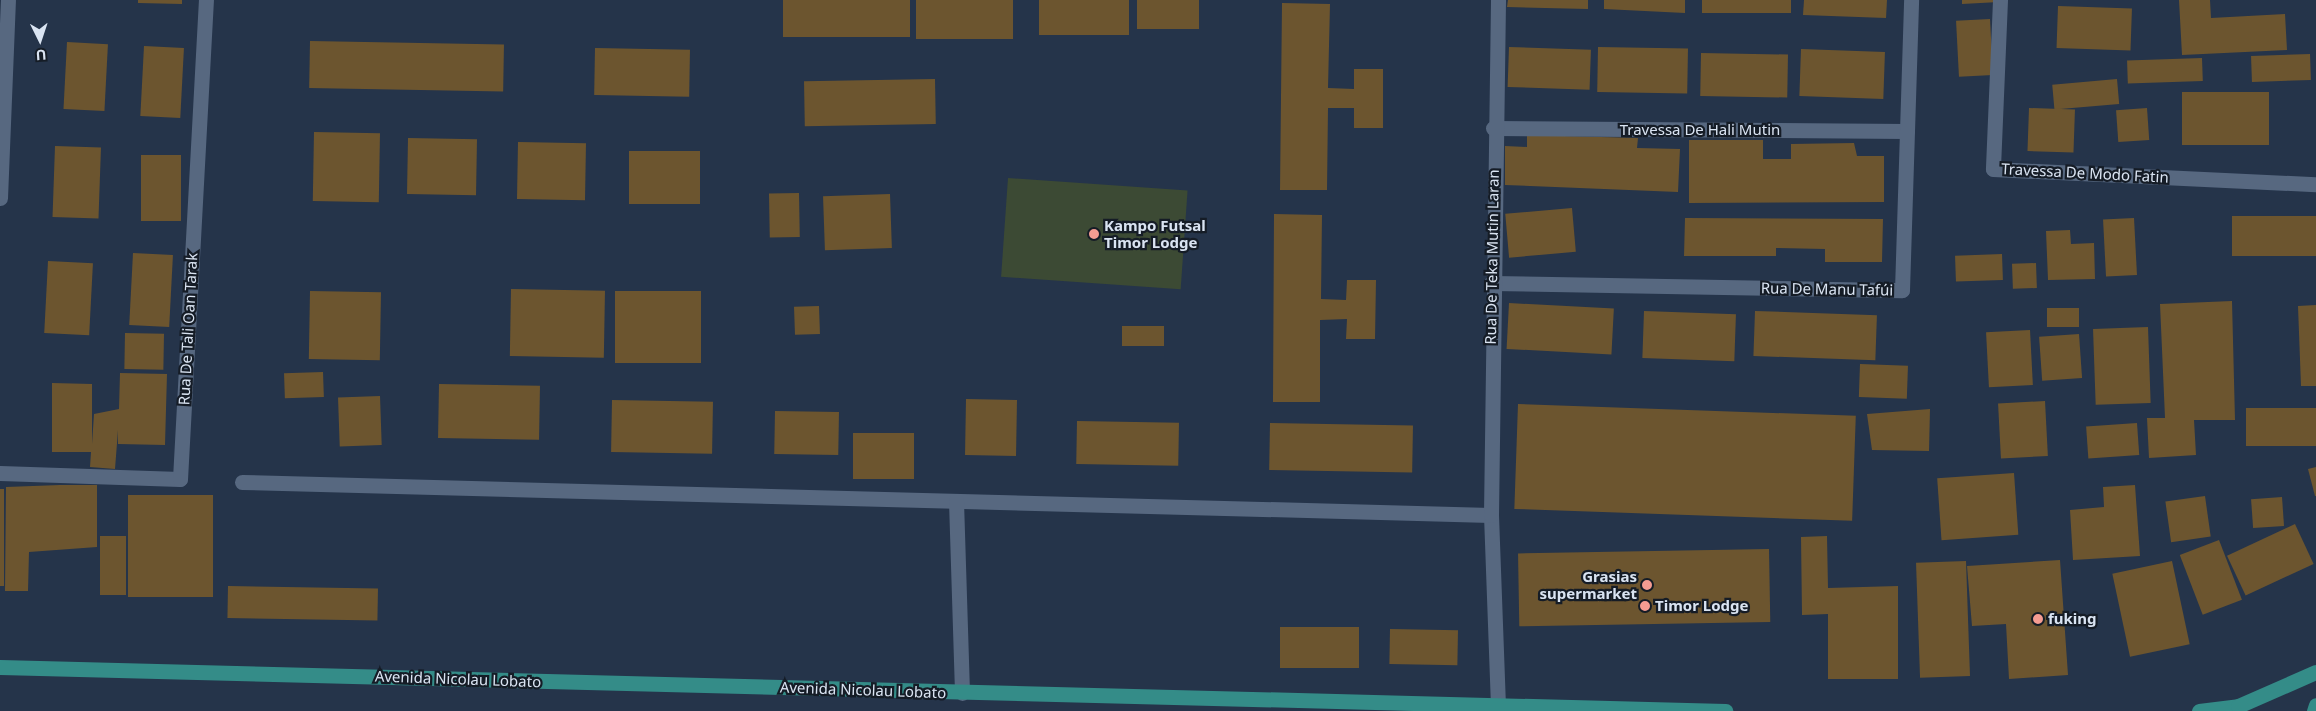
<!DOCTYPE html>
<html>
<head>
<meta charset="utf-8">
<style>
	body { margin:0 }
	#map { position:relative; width:2316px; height:711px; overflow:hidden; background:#25344a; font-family:"Noto Sans",sans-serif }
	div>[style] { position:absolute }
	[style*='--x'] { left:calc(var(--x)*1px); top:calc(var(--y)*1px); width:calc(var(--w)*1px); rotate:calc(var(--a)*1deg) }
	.green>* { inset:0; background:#3c4a34; transform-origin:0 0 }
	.building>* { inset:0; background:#6c552f; transform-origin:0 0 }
	.service>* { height:15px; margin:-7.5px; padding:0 7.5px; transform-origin:7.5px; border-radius:7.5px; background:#576880 }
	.minor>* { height:15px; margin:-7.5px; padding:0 7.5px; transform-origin:7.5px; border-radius:7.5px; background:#576880 }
	.primary>* { height:15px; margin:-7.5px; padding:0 7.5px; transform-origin:7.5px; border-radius:7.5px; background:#348c88 }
	.dots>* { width:14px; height:14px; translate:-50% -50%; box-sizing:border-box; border:2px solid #151c26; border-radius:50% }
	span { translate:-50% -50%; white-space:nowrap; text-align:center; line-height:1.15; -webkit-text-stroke:4.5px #151c26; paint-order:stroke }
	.street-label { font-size:15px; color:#dae4f2 }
	.poi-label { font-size:15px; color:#dae4f2; font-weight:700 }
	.left { translate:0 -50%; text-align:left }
	.right { translate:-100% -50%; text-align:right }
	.north { position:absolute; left:15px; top:15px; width:50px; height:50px; -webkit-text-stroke:4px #151c26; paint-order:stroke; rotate:176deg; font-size:14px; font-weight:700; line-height:20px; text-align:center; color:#dae4f2 }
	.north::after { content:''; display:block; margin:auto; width:18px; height:22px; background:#dae4f2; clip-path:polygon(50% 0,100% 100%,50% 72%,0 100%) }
</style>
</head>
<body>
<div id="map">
	<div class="green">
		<div style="left:1008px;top:178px;width:180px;height:99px;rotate:4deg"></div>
	</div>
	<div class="building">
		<div style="clip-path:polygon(138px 0,182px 0,182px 4px,138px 3px)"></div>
		<div style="left:783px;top:0;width:127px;height:37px"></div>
		<div style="left:916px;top:0;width:97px;height:39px"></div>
		<div style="left:1039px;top:0;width:90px;height:35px"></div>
		<div style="left:1137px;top:0;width:62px;height:29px"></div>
		<div style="clip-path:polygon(1508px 0,1588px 0,1588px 9px,1507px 7px)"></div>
		<div style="clip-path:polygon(1604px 0,1685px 0,1685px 13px,1604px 9px)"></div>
		<div style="left:1702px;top:0;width:89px;height:13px"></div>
		<div style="clip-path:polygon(1804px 0,1887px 0,1886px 18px,1803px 15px)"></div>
		<div style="clip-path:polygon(1962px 0,1999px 0,1999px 2px,1962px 4px)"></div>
		<div style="clip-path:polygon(2179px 0,2210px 0,2211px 18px,2285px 14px,2287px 50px,2182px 55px)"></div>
		<div style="clip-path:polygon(1282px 3px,1330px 4px,1328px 88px,1354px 89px,1354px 69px,1383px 69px,1383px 128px,1354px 128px,1354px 108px,1328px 108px,1327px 190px,1280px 190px)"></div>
		<div style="left:2058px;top:6px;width:74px;height:42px;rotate:2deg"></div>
		<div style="left:1990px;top:19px;width:56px;height:34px;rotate:87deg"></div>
		<div style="left:310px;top:41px;width:194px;height:47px;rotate:1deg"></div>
		<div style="left:67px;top:42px;width:41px;height:67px;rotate:3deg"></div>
		<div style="left:144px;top:46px;width:40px;height:70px;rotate:3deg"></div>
		<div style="left:1509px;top:47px;width:82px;height:40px;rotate:2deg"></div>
		<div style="left:1598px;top:47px;width:90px;height:45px;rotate:1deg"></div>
		<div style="left:595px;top:48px;width:95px;height:47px;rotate:1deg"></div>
		<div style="left:1801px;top:49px;width:84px;height:47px;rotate:2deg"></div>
		<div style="left:1701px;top:53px;width:87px;height:43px;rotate:1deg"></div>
		<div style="left:2310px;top:54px;width:26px;height:59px;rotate:88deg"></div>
		<div style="left:2202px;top:58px;width:23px;height:75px;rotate:88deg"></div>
		<div style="left:935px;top:79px;width:45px;height:131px;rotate:89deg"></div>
		<div style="left:2117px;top:79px;width:25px;height:65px;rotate:85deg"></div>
		<div style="left:2182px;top:92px;width:87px;height:53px"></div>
		<div style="left:2029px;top:108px;width:46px;height:43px;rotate:2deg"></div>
		<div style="left:2147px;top:108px;width:32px;height:31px;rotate:86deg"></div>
		<div style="left:314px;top:132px;width:66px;height:69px;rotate:1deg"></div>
		<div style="clip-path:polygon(1527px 135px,1638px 138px,1637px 148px,1680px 149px,1678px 192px,1505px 185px,1505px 146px,1527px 147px)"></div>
		<div style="left:408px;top:138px;width:69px;height:56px;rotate:1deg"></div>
		<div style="clip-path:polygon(1689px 140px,1763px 140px,1763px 159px,1791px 159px,1791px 144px,1854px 143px,1857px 156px,1884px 156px,1884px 202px,1689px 203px)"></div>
		<div style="left:518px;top:142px;width:68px;height:57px;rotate:1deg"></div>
		<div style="left:55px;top:146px;width:46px;height:71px;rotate:2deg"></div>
		<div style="left:629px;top:151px;width:71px;height:53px"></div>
		<div style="left:141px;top:155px;width:40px;height:66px"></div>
		<div style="left:799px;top:193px;width:44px;height:30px;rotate:89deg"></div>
		<div style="left:890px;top:194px;width:54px;height:67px;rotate:88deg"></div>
		<div style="left:1572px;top:208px;width:44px;height:67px;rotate:85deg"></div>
		<div style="clip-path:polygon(1274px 214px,1322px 215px,1321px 299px,1346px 300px,1347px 280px,1376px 280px,1375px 339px,1346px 339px,1347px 319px,1320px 320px,1320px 402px,1273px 402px)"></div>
		<div style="left:2232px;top:216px;width:84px;height:40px"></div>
		<div style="clip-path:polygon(1685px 218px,1883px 219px,1882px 262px,1825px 262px,1825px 249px,1776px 248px,1776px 256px,1684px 256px)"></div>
		<div style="left:2134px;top:218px;width:57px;height:31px;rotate:87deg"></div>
		<div style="clip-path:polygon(2070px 230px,2071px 244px,2094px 243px,2095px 279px,2048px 280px,2046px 231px)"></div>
		<div style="left:133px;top:253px;width:40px;height:72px;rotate:3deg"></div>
		<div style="left:2002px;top:254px;width:26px;height:47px;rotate:88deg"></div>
		<div style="left:48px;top:261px;width:45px;height:72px;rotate:3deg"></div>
		<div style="left:2036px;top:263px;width:25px;height:24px;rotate:88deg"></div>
		<div style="left:511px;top:289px;width:94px;height:67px;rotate:1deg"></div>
		<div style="left:310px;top:291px;width:71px;height:68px;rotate:1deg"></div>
		<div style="left:615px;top:291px;width:86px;height:72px"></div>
		<div style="clip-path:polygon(2232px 301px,2235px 420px,2194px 420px,2196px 455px,2149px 458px,2147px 418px,2165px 418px,2160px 304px)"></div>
		<div style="left:1509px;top:303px;width:105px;height:46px;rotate:3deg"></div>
		<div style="clip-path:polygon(2316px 305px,2316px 386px,2301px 386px,2298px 306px)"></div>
		<div style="left:819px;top:306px;width:28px;height:25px;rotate:88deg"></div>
		<div style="left:2079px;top:308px;width:19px;height:32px;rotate:90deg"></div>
		<div style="left:1644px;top:311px;width:92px;height:47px;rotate:2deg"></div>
		<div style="left:1755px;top:311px;width:122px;height:45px;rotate:2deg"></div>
		<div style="left:1122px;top:326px;width:42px;height:20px"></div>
		<div style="left:2148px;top:327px;width:76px;height:55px;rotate:88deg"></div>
		<div style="left:2030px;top:330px;width:55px;height:44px;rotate:87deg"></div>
		<div style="left:125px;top:333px;width:39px;height:36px;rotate:1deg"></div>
		<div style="left:2079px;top:334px;width:44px;height:40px;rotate:86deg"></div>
		<div style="left:1860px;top:364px;width:48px;height:33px;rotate:2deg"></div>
		<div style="left:323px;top:372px;width:25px;height:39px;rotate:88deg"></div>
		<div style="clip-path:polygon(120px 373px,167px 374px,165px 445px,118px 444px,118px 430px,115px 469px,90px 467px,91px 452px,52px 452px,52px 383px,92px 384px,92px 444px,94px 414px,119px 409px)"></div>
		<div style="left:439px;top:384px;width:101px;height:54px;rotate:1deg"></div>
		<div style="left:380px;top:396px;width:49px;height:42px;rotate:88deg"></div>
		<div style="left:966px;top:399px;width:51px;height:56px;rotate:1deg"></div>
		<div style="left:612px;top:400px;width:101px;height:52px;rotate:1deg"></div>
		<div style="left:2045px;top:401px;width:55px;height:47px;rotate:87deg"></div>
		<div style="left:1518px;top:404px;width:338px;height:105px;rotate:2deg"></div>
		<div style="left:2316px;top:408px;width:38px;height:70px;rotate:90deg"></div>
		<div style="clip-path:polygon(1930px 409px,1929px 451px,1872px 450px,1867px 414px)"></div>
		<div style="left:775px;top:411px;width:64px;height:43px;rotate:1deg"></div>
		<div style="left:1077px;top:421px;width:102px;height:43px;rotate:1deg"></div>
		<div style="left:1270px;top:423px;width:143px;height:47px;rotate:1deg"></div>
		<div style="left:2137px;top:423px;width:32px;height:51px;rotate:86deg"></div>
		<div style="left:853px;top:433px;width:61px;height:46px"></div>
		<div style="clip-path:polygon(2316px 467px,2316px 496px,2315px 496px,2308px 469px)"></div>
		<div style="left:2014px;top:473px;width:62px;height:77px;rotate:86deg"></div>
		<div style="clip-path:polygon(60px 485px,97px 485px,97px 547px,29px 552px,28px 591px,5px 591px,6px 487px)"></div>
		<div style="clip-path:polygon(2135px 485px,2140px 556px,2073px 560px,2070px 510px,2104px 507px,2103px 487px)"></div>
		<div style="left:0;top:489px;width:4px;height:97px"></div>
		<div style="left:128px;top:495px;width:85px;height:102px"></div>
		<div style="left:2205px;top:496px;width:41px;height:40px;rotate:82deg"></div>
		<div style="left:2282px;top:497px;width:29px;height:31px;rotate:86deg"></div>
		<div style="left:2295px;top:524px;width:44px;height:75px;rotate:65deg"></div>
		<div style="left:100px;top:536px;width:26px;height:59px"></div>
		<div style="clip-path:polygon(1827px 536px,1828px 588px,1898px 586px,1898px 679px,1828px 679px,1828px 614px,1802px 615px,1801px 537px)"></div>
		<div style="left:2219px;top:540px;width:64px;height:42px;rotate:69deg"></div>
		<div style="left:1769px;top:549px;width:73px;height:251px;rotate:89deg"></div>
		<div style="clip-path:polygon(2060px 560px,2068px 675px,2009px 679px,2006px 624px,1972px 626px,1967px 566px)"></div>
		<div style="left:1966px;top:561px;width:115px;height:50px;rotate:88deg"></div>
		<div style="left:2172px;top:561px;width:85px;height:61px;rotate:78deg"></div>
		<div style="left:228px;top:586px;width:150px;height:32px;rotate:1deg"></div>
		<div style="left:1280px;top:627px;width:79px;height:41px"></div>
		<div style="left:1390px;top:629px;width:68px;height:35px;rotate:1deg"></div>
	</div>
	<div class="service">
		<div style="--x:242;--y:482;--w:1249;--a:1.51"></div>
		<div style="--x:1491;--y:515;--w:187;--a:87.9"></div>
		<div style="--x:956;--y:501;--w:192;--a:88.2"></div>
	</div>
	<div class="minor">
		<div style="--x:2000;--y:0;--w:169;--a:92.4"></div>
		<div style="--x:1993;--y:169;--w:323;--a:2.7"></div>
		<div style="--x:1493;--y:128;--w:414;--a:0.4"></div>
		<div style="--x:0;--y:198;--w:198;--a:-87.7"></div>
		<div style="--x:1491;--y:283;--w:411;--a:1"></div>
		<div style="--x:1902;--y:290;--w:290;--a:-88.2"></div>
		<div style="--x:0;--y:473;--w:180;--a:1.9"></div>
		<div style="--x:180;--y:479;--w:480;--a:-86.9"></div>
		<div style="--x:1491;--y:515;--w:515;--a:-89.22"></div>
	</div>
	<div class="primary">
		<div style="--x:0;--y:667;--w:1726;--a:1.46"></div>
		<div style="--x:2199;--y:711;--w:39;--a:-7"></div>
		<div style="--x:2238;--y:706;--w:85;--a:-23.6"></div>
		<div style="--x:2314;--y:711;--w:6;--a:-72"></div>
	</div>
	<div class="dots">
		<div style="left:1094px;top:234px;background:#f59c91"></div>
		<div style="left:1647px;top:585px;background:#f59c91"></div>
		<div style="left:1645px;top:606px;background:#f59c91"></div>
		<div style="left:2038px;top:619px;background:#f59c91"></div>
	</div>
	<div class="street-label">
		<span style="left:1700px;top:130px">Travessa De Hali Mutin</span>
		<span style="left:2085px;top:173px;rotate:3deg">Travessa De Modo Fatin</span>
		<span style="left:1492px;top:257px;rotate:-89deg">Rua De Teka Mutin Laran</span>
		<span style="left:1827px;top:289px;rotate:1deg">Rua De Manu Tafúi</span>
		<span style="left:188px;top:329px;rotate:-87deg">Rua De Tali Oan Tarak</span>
		<span style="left:458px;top:679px;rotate:2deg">Avenida Nicolau Lobato</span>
		<span style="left:863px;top:690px;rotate:2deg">Avenida Nicolau Lobato</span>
	</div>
	<div class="poi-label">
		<span class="left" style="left:1104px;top:234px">Kampo Futsal<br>Timor Lodge</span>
		<span class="right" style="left:1637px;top:585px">Grasias<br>supermarket</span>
		<span class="left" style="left:1655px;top:606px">Timor Lodge</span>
		<span class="left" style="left:2048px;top:619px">fuking</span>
	</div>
	<div class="north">U</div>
</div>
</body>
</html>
